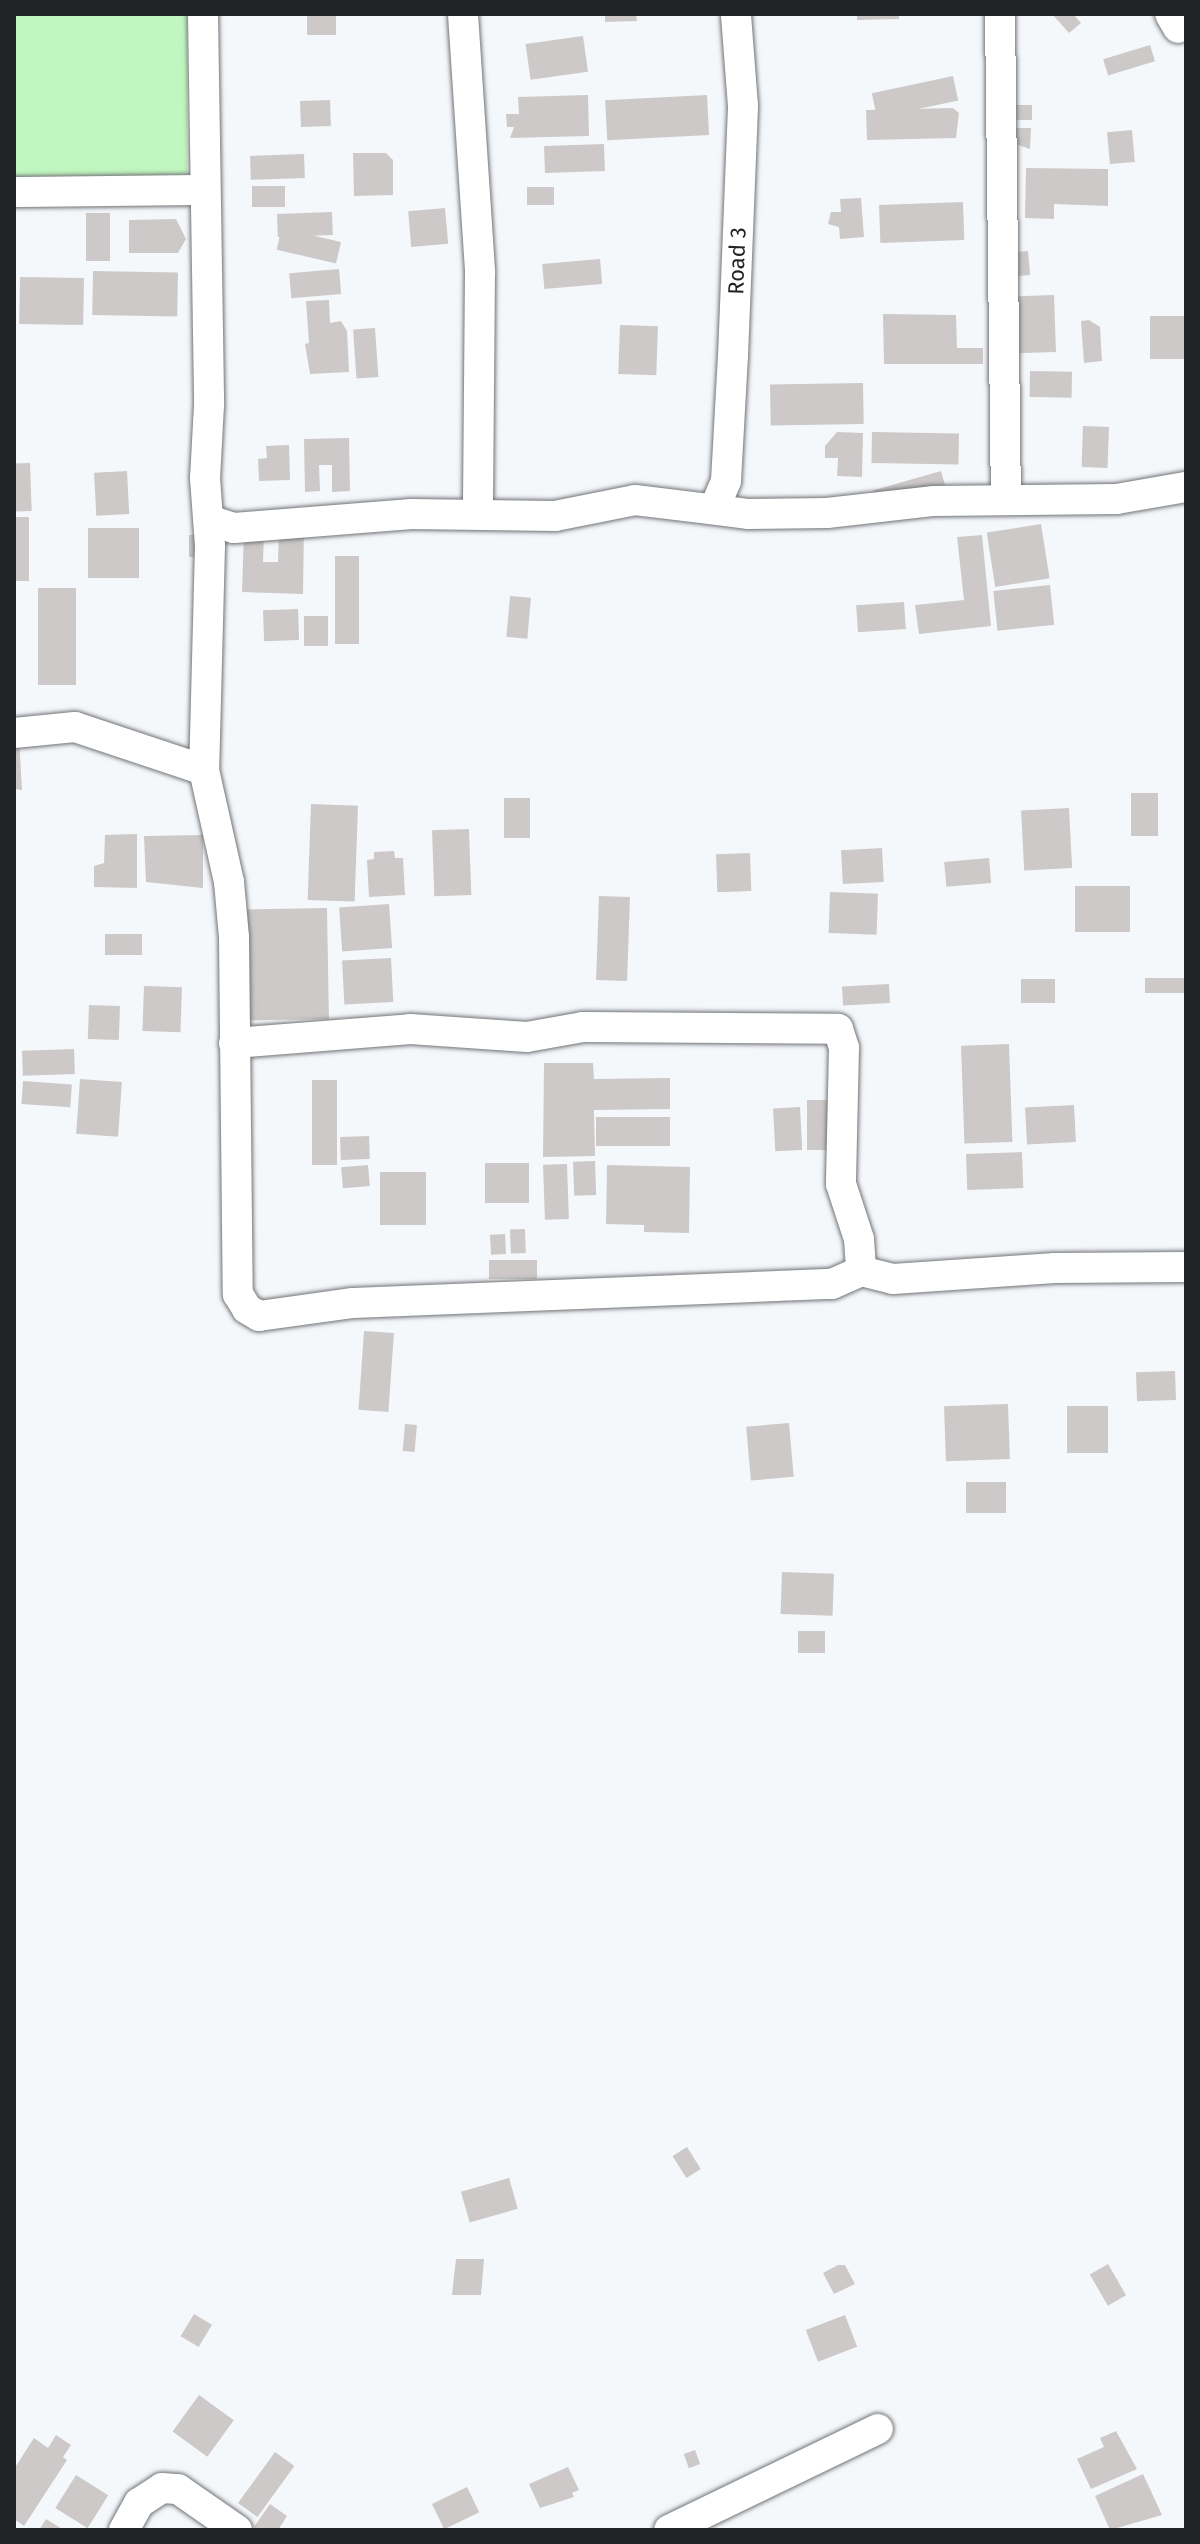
<!DOCTYPE html>
<html>
<head>
<meta charset="utf-8">
<style>
	body { margin:0 }
	#map { position:relative; width:1200px; height:2544px; overflow:hidden; background:#f5f8fb; font-family:"Fira Sans",sans-serif }
	div>[style] { position:absolute }
	[style*='--x'] { left:calc(var(--x)*1px); top:calc(var(--y)*1px); width:calc(var(--w)*1px); rotate:calc(var(--a)*1deg) }
	.green>* { inset:0; background:#c0f6bf; transform-origin:0 0 }
	.building>* { inset:0; background:#cdc9c8; transform-origin:0 0 }
	.roads { filter:drop-shadow(0 0 2px #727477) drop-shadow(0 0 2px #727477) }
	.minor>* { height:30px; margin:-15px; padding:0 15px; transform-origin:15px; border-radius:15px; background:#fff }
	span { translate:-50% -50%; white-space:nowrap; text-align:center; line-height:1.15; -webkit-text-stroke:8px #fff; paint-order:stroke }
	.street-label { font-size:22px; color:#222324 }
	.frame { position:absolute; inset:0; border:16px solid #222324; pointer-events:none }
</style>
</head>
<body>
<div id="map">
	<div class="green">
		<div style="left:14px;top:14px;width:173px;height:169px"></div>
	</div>
	<div class="building">
		<div style="left:307px;top:14px;width:29px;height:21px"></div>
		<div style="clip-path:polygon(605px 14px,636px 14px,637px 21px,605px 22px)"></div>
		<div style="clip-path:polygon(857px 14px,899px 14px,899px 19px,857px 20px)"></div>
		<div style="clip-path:polygon(1052px 14px,1073px 14px,1081px 23px,1069px 33px)"></div>
		<div style="left:583px;top:36px;width:36px;height:58px;rotate:82deg"></div>
		<div style="left:1150px;top:45px;width:17px;height:49px;rotate:73deg"></div>
		<div style="left:953px;top:76px;width:25px;height:83px;rotate:78deg"></div>
		<div style="clip-path:polygon(588px 95px,589px 136px,510px 138px,514px 127px,507px 127px,506px 114px,519px 114px,518px 97px)"></div>
		<div style="left:707px;top:95px;width:40px;height:102px;rotate:87deg"></div>
		<div style="left:330px;top:100px;width:26px;height:30px;rotate:88deg"></div>
		<div style="left:1010px;top:105px;width:22px;height:15px"></div>
		<div style="clip-path:polygon(953px 108px,959px 113px,956px 138px,867px 140px,866px 110px)"></div>
		<div style="clip-path:polygon(1012px 128px,1031px 128px,1030px 149px,1012px 143px)"></div>
		<div style="left:1132px;top:130px;width:32px;height:25px;rotate:85deg"></div>
		<div style="left:604px;top:144px;width:27px;height:60px;rotate:88deg"></div>
		<div style="clip-path:polygon(353px 153px,386px 153px,393px 160px,393px 195px,354px 196px)"></div>
		<div style="left:304px;top:154px;width:24px;height:54px;rotate:88deg"></div>
		<div style="clip-path:polygon(1026px 168px,1108px 169px,1108px 206px,1054px 204px,1054px 219px,1025px 218px)"></div>
		<div style="left:252px;top:186px;width:33px;height:21px"></div>
		<div style="left:527px;top:187px;width:27px;height:18px"></div>
		<div style="clip-path:polygon(861px 198px,864px 237px,840px 239px,839px 227px,828px 224px,831px 212px,841px 212px,840px 199px)"></div>
		<div style="left:963px;top:202px;width:38px;height:84px;rotate:88deg"></div>
		<div style="left:445px;top:208px;width:36px;height:37px;rotate:85deg"></div>
		<div style="left:332px;top:212px;width:23px;height:55px;rotate:88deg"></div>
		<div style="left:86px;top:213px;width:24px;height:48px"></div>
		<div style="clip-path:polygon(176px 219px,186px 239px,178px 253px,129px 253px,129px 220px)"></div>
		<div style="left:341px;top:242px;width:22px;height:61px;rotate:103deg"></div>
		<div style="left:1028px;top:251px;width:24px;height:19px;rotate:85deg"></div>
		<div style="left:600px;top:259px;width:25px;height:58px;rotate:85deg"></div>
		<div style="left:339px;top:269px;width:25px;height:50px;rotate:85deg"></div>
		<div style="left:93px;top:271px;width:85px;height:44px;rotate:1deg"></div>
		<div style="left:20px;top:277px;width:64px;height:47px;rotate:1deg"></div>
		<div style="left:1054px;top:295px;width:57px;height:40px;rotate:88deg"></div>
		<div style="clip-path:polygon(329px 300px,330px 323px,341px 321px,347px 331px,349px 372px,310px 374px,305px 344px,309px 343px,306px 301px)"></div>
		<div style="clip-path:polygon(883px 314px,956px 315px,957px 348px,983px 348px,983px 364px,884px 364px)"></div>
		<div style="left:1186px;top:316px;width:43px;height:36px;rotate:90deg"></div>
		<div style="clip-path:polygon(1089px 320px,1100px 327px,1102px 361px,1084px 363px,1081px 321px)"></div>
		<div style="left:620px;top:325px;width:38px;height:49px;rotate:2deg"></div>
		<div style="left:375px;top:328px;width:49px;height:22px;rotate:86deg"></div>
		<div style="left:1030px;top:371px;width:42px;height:26px;rotate:1deg"></div>
		<div style="left:863px;top:383px;width:41px;height:93px;rotate:89deg"></div>
		<div style="left:1083px;top:426px;width:26px;height:41px;rotate:2deg"></div>
		<div style="clip-path:polygon(837px 432px,863px 433px,862px 477px,837px 476px,838px 458px,825px 458px,825px 446px)"></div>
		<div style="left:872px;top:432px;width:87px;height:31px;rotate:1deg"></div>
		<div style="clip-path:polygon(349px 438px,350px 491px,332px 492px,332px 465px,319px 465px,320px 491px,305px 492px,304px 439px)"></div>
		<div style="clip-path:polygon(289px 445px,290px 480px,259px 481px,258px 459px,267px 458px,266px 446px)"></div>
		<div style="left:30px;top:463px;width:48px;height:16px;rotate:88deg"></div>
		<div style="left:127px;top:471px;width:43px;height:33px;rotate:87deg"></div>
		<div style="left:941px;top:471px;width:15px;height:71px;rotate:74deg"></div>
		<div style="left:14px;top:517px;width:15px;height:64px"></div>
		<div style="left:1041px;top:524px;width:55px;height:55px;rotate:81deg"></div>
		<div style="clip-path:polygon(279px 525px,304px 526px,303px 594px,242px 592px,244px 532px,264px 533px,263px 562px,278px 562px)"></div>
		<div style="left:88px;top:528px;width:51px;height:50px"></div>
		<div style="left:189px;top:535px;width:17px;height:22px"></div>
		<div style="clip-path:polygon(982px 535px,991px 626px,919px 634px,915px 605px,964px 600px,957px 537px)"></div>
		<div style="left:335px;top:556px;width:24px;height:88px"></div>
		<div style="left:1050px;top:585px;width:40px;height:57px;rotate:84deg"></div>
		<div style="left:38px;top:588px;width:38px;height:97px"></div>
		<div style="left:510px;top:596px;width:21px;height:41px;rotate:5deg"></div>
		<div style="left:904px;top:602px;width:27px;height:48px;rotate:86deg"></div>
		<div style="left:298px;top:609px;width:31px;height:35px;rotate:88deg"></div>
		<div style="left:304px;top:616px;width:24px;height:30px"></div>
		<div style="clip-path:polygon(14px 738px,19px 738px,22px 790px,14px 789px)"></div>
		<div style="left:1131px;top:793px;width:27px;height:43px"></div>
		<div style="left:504px;top:798px;width:26px;height:40px"></div>
		<div style="left:311px;top:804px;width:47px;height:96px;rotate:2deg"></div>
		<div style="left:1069px;top:808px;width:60px;height:48px;rotate:87deg"></div>
		<div style="left:469px;top:829px;width:66px;height:37px;rotate:88deg"></div>
		<div style="clip-path:polygon(137px 834px,137px 888px,94px 887px,94px 866px,104px 863px,105px 835px)"></div>
		<div style="clip-path:polygon(203px 835px,203px 888px,146px 882px,144px 836px)"></div>
		<div style="left:882px;top:848px;width:34px;height:41px;rotate:87deg"></div>
		<div style="clip-path:polygon(394px 851px,395px 858px,403px 858px,405px 895px,369px 897px,367px 860px,374px 859px,374px 852px)"></div>
		<div style="left:750px;top:853px;width:38px;height:34px;rotate:88deg"></div>
		<div style="left:989px;top:858px;width:25px;height:45px;rotate:85deg"></div>
		<div style="left:1075px;top:886px;width:55px;height:46px"></div>
		<div style="left:830px;top:892px;width:48px;height:41px;rotate:2deg"></div>
		<div style="left:599px;top:896px;width:31px;height:84px;rotate:2deg"></div>
		<div style="left:389px;top:904px;width:44px;height:50px;rotate:86deg"></div>
		<div style="left:327px;top:908px;width:111px;height:80px;rotate:89deg"></div>
		<div style="left:105px;top:934px;width:37px;height:21px"></div>
		<div style="left:391px;top:958px;width:44px;height:49px;rotate:87deg"></div>
		<div style="left:1186px;top:978px;width:15px;height:41px;rotate:90deg"></div>
		<div style="left:1021px;top:979px;width:34px;height:24px"></div>
		<div style="left:889px;top:984px;width:19px;height:47px;rotate:87deg"></div>
		<div style="left:144px;top:986px;width:38px;height:45px;rotate:2deg"></div>
		<div style="left:89px;top:1005px;width:31px;height:34px;rotate:2deg"></div>
		<div style="left:1009px;top:1044px;width:98px;height:48px;rotate:88deg"></div>
		<div style="left:74px;top:1049px;width:25px;height:52px;rotate:88deg"></div>
		<div style="clip-path:polygon(544px 1063px,593px 1063px,594px 1079px,670px 1078px,670px 1109px,594px 1110px,595px 1156px,543px 1157px)"></div>
		<div style="left:80px;top:1079px;width:42px;height:55px;rotate:4deg"></div>
		<div style="left:312px;top:1080px;width:25px;height:85px"></div>
		<div style="left:23px;top:1081px;width:49px;height:23px;rotate:4deg"></div>
		<div style="left:807px;top:1100px;width:24px;height:50px"></div>
		<div style="left:1074px;top:1105px;width:37px;height:49px;rotate:87deg"></div>
		<div style="left:800px;top:1107px;width:43px;height:27px;rotate:87deg"></div>
		<div style="left:596px;top:1117px;width:74px;height:29px"></div>
		<div style="left:369px;top:1136px;width:23px;height:29px;rotate:88deg"></div>
		<div style="left:1022px;top:1152px;width:36px;height:56px;rotate:88deg"></div>
		<div style="left:595px;top:1161px;width:34px;height:22px;rotate:88deg"></div>
		<div style="left:485px;top:1163px;width:44px;height:40px"></div>
		<div style="left:567px;top:1164px;width:55px;height:24px;rotate:88deg"></div>
		<div style="left:368px;top:1165px;width:21px;height:27px;rotate:85deg"></div>
		<div style="clip-path:polygon(607px 1165px,690px 1167px,689px 1233px,644px 1232px,644px 1225px,606px 1224px)"></div>
		<div style="left:380px;top:1172px;width:46px;height:53px"></div>
		<div style="left:525px;top:1229px;width:24px;height:15px;rotate:88deg"></div>
		<div style="left:505px;top:1234px;width:20px;height:15px;rotate:87deg"></div>
		<div style="left:537px;top:1260px;width:19px;height:48px;rotate:90deg"></div>
		<div style="left:364px;top:1331px;width:30px;height:79px;rotate:4deg"></div>
		<div style="left:1175px;top:1371px;width:29px;height:39px;rotate:88deg"></div>
		<div style="left:1008px;top:1404px;width:55px;height:64px;rotate:88deg"></div>
		<div style="left:1067px;top:1406px;width:41px;height:47px"></div>
		<div style="left:789px;top:1423px;width:54px;height:43px;rotate:85deg"></div>
		<div style="left:405px;top:1424px;width:12px;height:27px;rotate:5deg"></div>
		<div style="left:1006px;top:1482px;width:31px;height:40px;rotate:90deg"></div>
		<div style="left:782px;top:1572px;width:52px;height:42px;rotate:2deg"></div>
		<div style="left:798px;top:1631px;width:27px;height:22px"></div>
		<div style="left:687px;top:2147px;width:26px;height:17px;rotate:58deg"></div>
		<div style="left:509px;top:2178px;width:32px;height:50px;rotate:74deg"></div>
		<div style="clip-path:polygon(456px 2259px,484px 2259px,481px 2295px,452px 2295px)"></div>
		<div style="left:1108px;top:2264px;width:36px;height:21px;rotate:60deg"></div>
		<div style="clip-path:polygon(838px 2265px,845px 2265px,855px 2284px,834px 2294px,823px 2273px)"></div>
		<div style="left:194px;top:2314px;width:21px;height:26px;rotate:31deg"></div>
		<div style="left:845px;top:2315px;width:34px;height:42px;rotate:69deg"></div>
		<div style="left:199px;top:2395px;width:43px;height:45px;rotate:36deg"></div>
		<div style="clip-path:polygon(1116px 2431px,1137px 2469px,1091px 2489px,1077px 2459px,1104px 2447px,1100px 2438px)"></div>
		<div style="clip-path:polygon(56px 2435px,71px 2445px,63px 2457px,67px 2460px,24px 2526px,14px 2519px,14px 2469px,34px 2438px,48px 2448px)"></div>
		<div style="left:695px;top:2450px;width:15px;height:12px;rotate:70deg"></div>
		<div style="left:275px;top:2452px;width:24px;height:63px;rotate:36deg"></div>
		<div style="clip-path:polygon(568px 2467px,579px 2490px,572px 2493px,574px 2497px,540px 2508px,529px 2484px)"></div>
		<div style="clip-path:polygon(1143px 2474px,1162px 2515px,1110px 2530px,1095px 2496px)"></div>
		<div style="left:76px;top:2475px;width:38px;height:39px;rotate:32deg"></div>
		<div style="left:467px;top:2487px;width:28px;height:39px;rotate:64deg"></div>
		<div style="clip-path:polygon(270px 2504px,287px 2516px,278px 2530px,258px 2530px,254px 2527px)"></div>
		<div style="clip-path:polygon(46px 2519px,64px 2530px,39px 2530px)"></div>
	</div>
	<div class="roads">
		<div class="minor">
			<div style="--x:203;--y:14;--w:391;--a:89.1"></div>
			<div style="--x:209;--y:405;--w:73;--a:93.1"></div>
			<div style="--x:205;--y:478;--w:68;--a:85.8"></div>
			<div style="--x:210;--y:546;--w:224;--a:91.5"></div>
			<div style="--x:204;--y:770;--w:115;--a:77.4"></div>
			<div style="--x:229;--y:882;--w:55;--a:84.8"></div>
			<div style="--x:234;--y:937;--w:357;--a:89.4"></div>
			<div style="--x:238;--y:1294;--w:17;--a:59"></div>
			<div style="--x:247;--y:1309;--w:14;--a:30"></div>
			<div style="--x:259;--y:1316;--w:95;--a:-7.9"></div>
			<div style="--x:353;--y:1303;--w:479;--a:-2.3"></div>
			<div style="--x:832;--y:1284;--w:32;--a:-24"></div>
			<div style="--x:861;--y:1271;--w:33;--a:14"></div>
			<div style="--x:893;--y:1279;--w:162;--a:-3.9"></div>
			<div style="--x:1055;--y:1268;--w:131;--a:-0.4"></div>
			<div style="--x:463;--y:14;--w:259;--a:86.2"></div>
			<div style="--x:480;--y:272;--w:241;--a:90.5"></div>
			<div style="--x:1000;--y:14;--w:486;--a:89.3"></div>
			<div style="--x:1170;--y:14;--w:16;--a:60"></div>
			<div style="--x:14;--y:192;--w:191;--a:-0.6"></div>
			<div style="--x:715;--y:507;--w:28;--a:-67"></div>
			<div style="--x:726;--y:481;--w:125;--a:-86.8"></div>
			<div style="--x:733;--y:356;--w:250;--a:-87.7"></div>
			<div style="--x:743;--y:106;--w:92;--a:-94.4"></div>
			<div style="--x:209;--y:520;--w:26;--a:18"></div>
			<div style="--x:234;--y:528;--w:178;--a:-4.5"></div>
			<div style="--x:411;--y:514;--w:144;--a:0.8"></div>
			<div style="--x:555;--y:516;--w:82;--a:-11.3"></div>
			<div style="--x:635;--y:500;--w:115;--a:7"></div>
			<div style="--x:749;--y:514;--w:78;--a:-0.7"></div>
			<div style="--x:827;--y:513;--w:108;--a:-6.4"></div>
			<div style="--x:934;--y:501;--w:183;--a:-0.6"></div>
			<div style="--x:1117;--y:499;--w:70;--a:-9.9"></div>
			<div style="--x:14;--y:733;--w:61;--a:-5.6"></div>
			<div style="--x:75;--y:727;--w:136;--a:18.4"></div>
			<div style="--x:234;--y:1043;--w:177;--a:-4.5"></div>
			<div style="--x:410;--y:1029;--w:117;--a:3.9"></div>
			<div style="--x:527;--y:1037;--w:57;--a:-10.1"></div>
			<div style="--x:583;--y:1027;--w:255;--a:0.4"></div>
			<div style="--x:838;--y:1029;--w:20;--a:72"></div>
			<div style="--x:844;--y:1048;--w:136;--a:91.3"></div>
			<div style="--x:841;--y:1184;--w:58;--a:71.9"></div>
			<div style="--x:859;--y:1239;--w:32;--a:86"></div>
			<div style="--x:124;--y:2530;--w:31;--a:-61"></div>
			<div style="--x:139;--y:2503;--w:27;--a:-33"></div>
			<div style="--x:162;--y:2488;--w:16;--a:4"></div>
			<div style="--x:178;--y:2489;--w:72;--a:34.8"></div>
			<div style="--x:669;--y:2530;--w:232;--a:-25.8"></div>
		</div>
	</div>
	<div class="street-label">
		<span style="left:737px;top:261px;rotate:-88deg">Road 3</span>
	</div>
	<div class="frame"></div>
</div>
</body>
</html>
